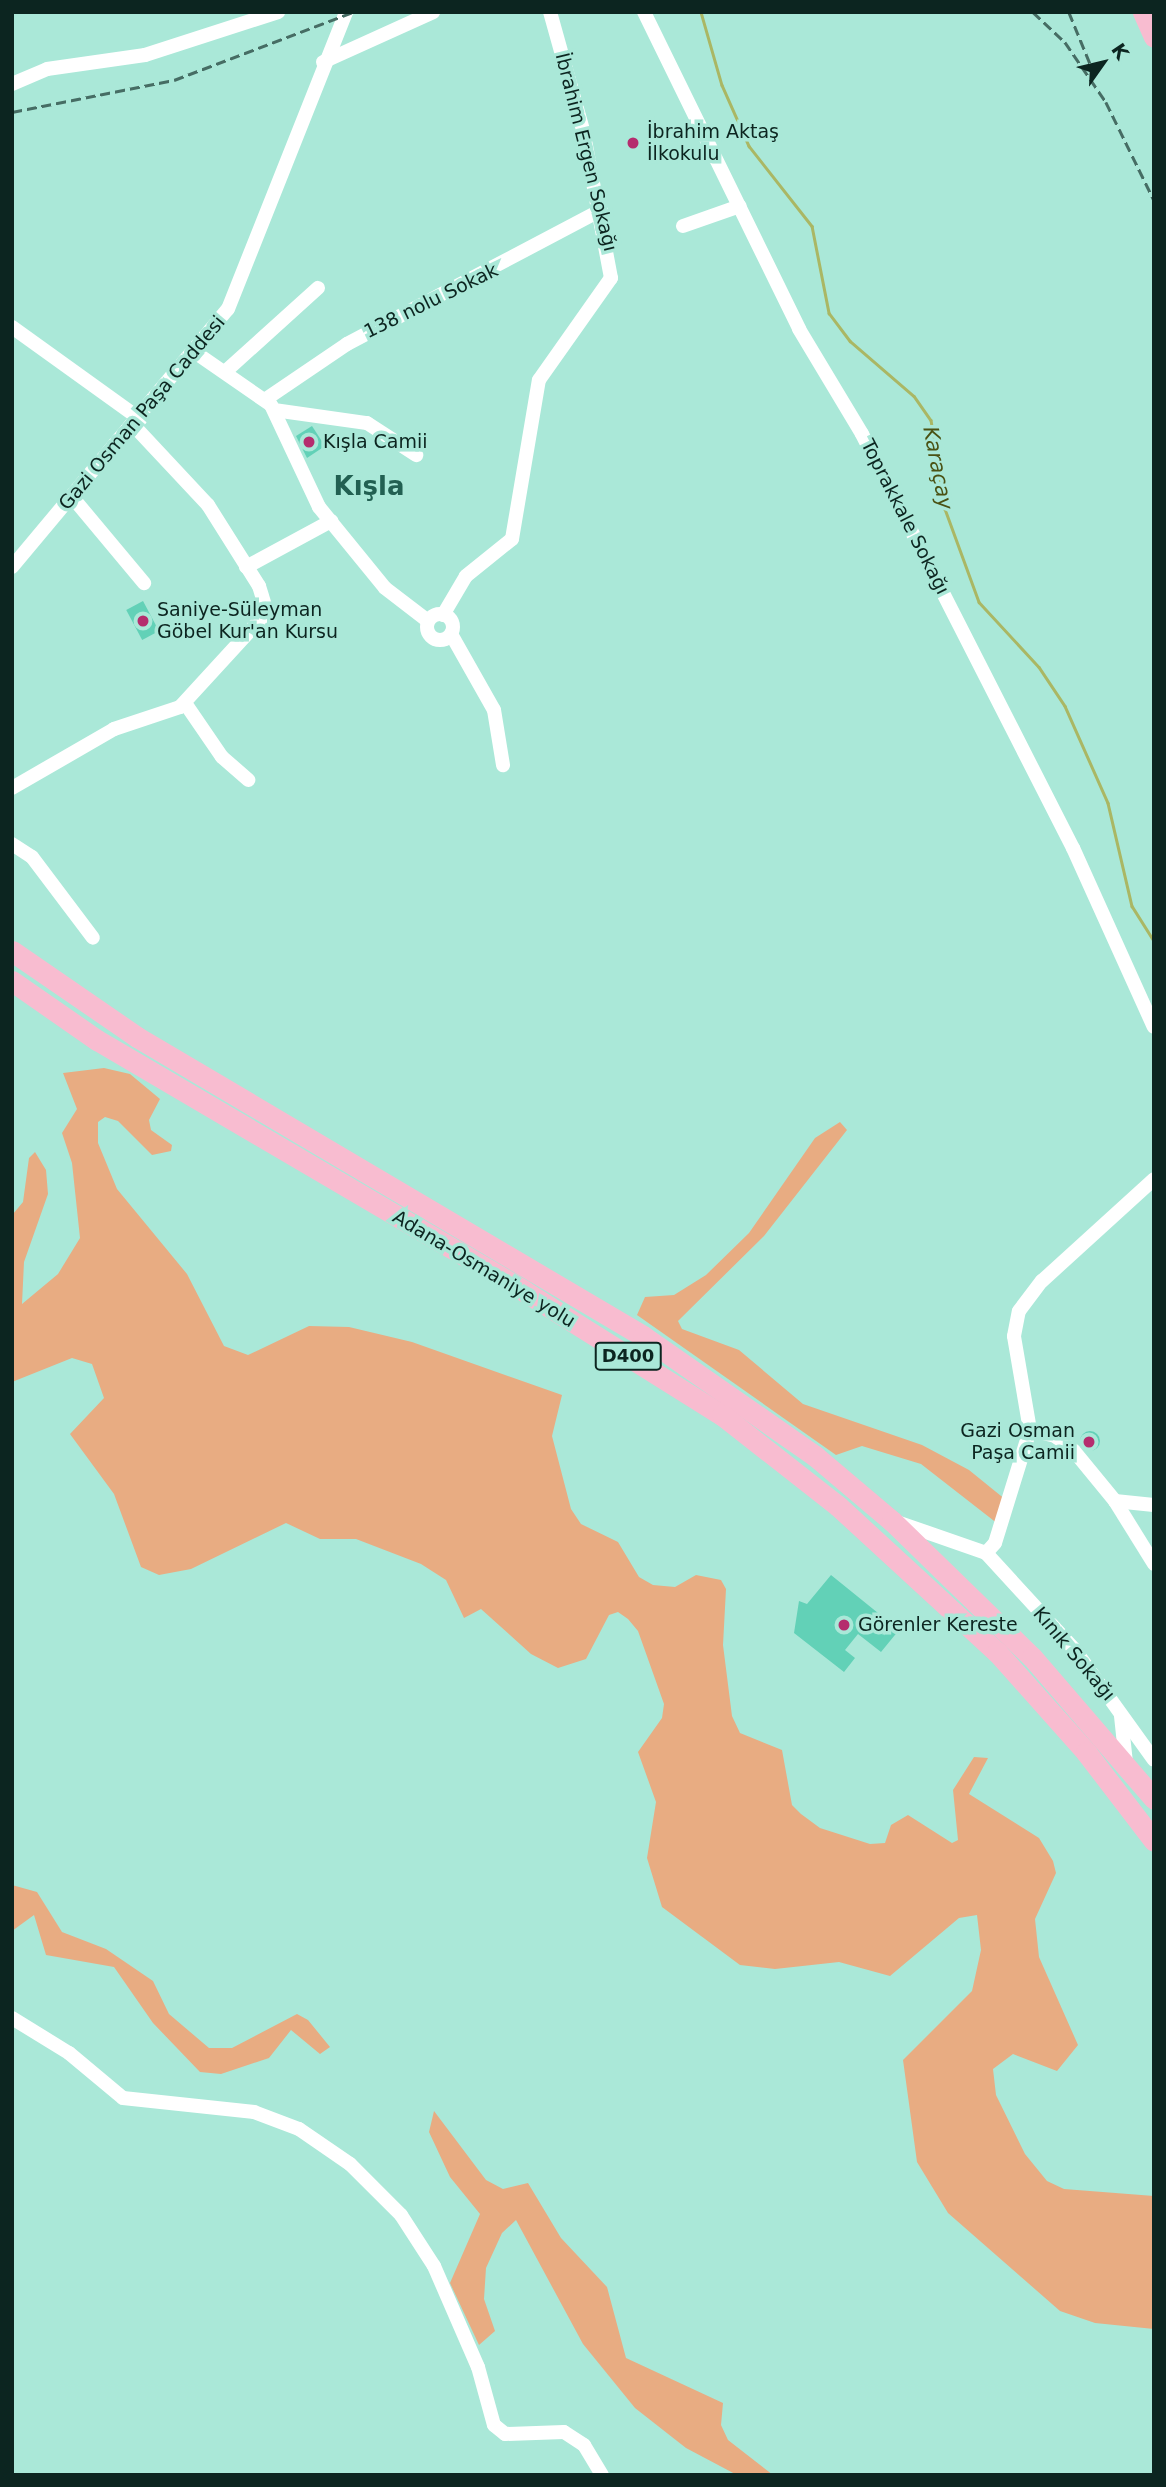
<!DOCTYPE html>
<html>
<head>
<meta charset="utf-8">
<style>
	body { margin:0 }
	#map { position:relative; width:1166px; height:2487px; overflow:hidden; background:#aae8d8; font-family:"DejaVu Sans",sans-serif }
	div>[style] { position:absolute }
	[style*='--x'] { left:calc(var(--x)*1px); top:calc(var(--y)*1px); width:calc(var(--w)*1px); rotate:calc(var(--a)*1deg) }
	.green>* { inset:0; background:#e8ac82 }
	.stream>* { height:2.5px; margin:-1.25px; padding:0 1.25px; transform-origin:1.25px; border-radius:1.25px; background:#aab764 }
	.building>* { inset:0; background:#62d1b7; transform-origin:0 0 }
	.round { border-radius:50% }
	.minor>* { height:14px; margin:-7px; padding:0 7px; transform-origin:7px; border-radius:7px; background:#fff }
	.minor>.ring { margin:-7px; padding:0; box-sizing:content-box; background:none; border:14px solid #fff; border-radius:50% }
	.highway>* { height:21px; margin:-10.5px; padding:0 10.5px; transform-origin:10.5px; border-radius:10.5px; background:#f8bcd0 }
	.rail>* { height:2.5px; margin-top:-1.25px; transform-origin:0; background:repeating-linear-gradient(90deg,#466d64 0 10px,transparent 0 15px) }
	.dots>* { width:19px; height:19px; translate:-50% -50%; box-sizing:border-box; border:4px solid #aae8d8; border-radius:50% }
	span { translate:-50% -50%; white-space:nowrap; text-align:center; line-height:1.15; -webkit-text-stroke:7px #aae8d8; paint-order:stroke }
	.shield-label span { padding:2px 5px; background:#aae8d8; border:2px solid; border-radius:5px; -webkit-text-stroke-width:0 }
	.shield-label { font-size:18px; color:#0c2520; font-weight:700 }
	.poi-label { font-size:19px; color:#0c2520 }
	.left { translate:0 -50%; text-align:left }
	.right { translate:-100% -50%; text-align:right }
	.street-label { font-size:19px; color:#0c2520 }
	.water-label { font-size:21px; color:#4a5214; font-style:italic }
	.district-label { font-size:26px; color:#226052; font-weight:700 }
	.frame { position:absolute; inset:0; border:14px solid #0c2520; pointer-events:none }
	.north { position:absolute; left:1068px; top:28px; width:70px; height:70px; -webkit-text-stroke:5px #aae8d8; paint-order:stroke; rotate:56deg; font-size:19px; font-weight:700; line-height:28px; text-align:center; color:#0c2520 }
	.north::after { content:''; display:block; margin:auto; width:24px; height:32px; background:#0c2520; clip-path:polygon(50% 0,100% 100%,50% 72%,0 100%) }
</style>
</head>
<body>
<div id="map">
	<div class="green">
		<div style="clip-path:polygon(104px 1068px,130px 1074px,160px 1099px,149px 1120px,151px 1130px,172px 1145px,171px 1151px,152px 1155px,118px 1121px,105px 1117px,98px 1122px,98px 1143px,117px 1189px,187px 1274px,224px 1346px,248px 1355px,309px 1326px,349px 1327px,412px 1342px,562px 1395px,552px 1436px,571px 1509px,581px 1524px,618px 1542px,639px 1577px,653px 1585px,675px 1587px,696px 1575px,721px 1580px,726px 1589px,723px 1645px,732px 1716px,740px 1733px,782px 1750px,792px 1805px,801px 1814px,820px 1828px,870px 1844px,885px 1843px,891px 1825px,908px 1815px,952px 1843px,958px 1840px,953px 1790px,974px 1757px,988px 1758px,969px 1794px,1039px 1838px,1053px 1861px,1056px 1873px,1035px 1919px,1039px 1957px,1078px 2045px,1057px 2071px,1013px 2054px,993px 2069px,996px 2095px,1025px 2154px,1047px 2181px,1064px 2189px,1154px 2196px,1154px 2329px,1095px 2323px,1060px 2311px,948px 2213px,917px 2162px,903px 2060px,972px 1991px,981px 1950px,977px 1915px,959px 1918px,890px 1976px,839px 1962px,775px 1969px,740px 1965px,662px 1907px,647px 1858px,656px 1802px,638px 1752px,662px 1718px,664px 1704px,638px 1631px,628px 1619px,618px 1612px,609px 1615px,586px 1659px,558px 1668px,531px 1654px,481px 1609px,464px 1618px,446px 1580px,421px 1564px,356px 1539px,320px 1539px,286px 1523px,191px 1569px,159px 1575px,141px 1567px,114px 1494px,70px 1434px,104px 1398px,92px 1364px,72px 1358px,12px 1382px,13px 1214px,23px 1202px,29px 1158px,35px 1152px,46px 1170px,48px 1194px,24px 1262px,22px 1304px,58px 1274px,80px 1238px,72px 1163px,62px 1133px,77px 1109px,63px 1073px)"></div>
		<div style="clip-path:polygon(840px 1122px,847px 1130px,764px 1236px,678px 1321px,682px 1329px,739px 1350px,803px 1404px,922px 1445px,969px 1470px,1006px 1500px,998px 1524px,921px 1464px,862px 1446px,836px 1455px,637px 1315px,645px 1297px,674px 1295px,706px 1275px,749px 1233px,815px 1138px)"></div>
		<div style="clip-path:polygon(12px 1885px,37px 1892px,62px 1932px,106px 1949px,153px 1981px,169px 2014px,209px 2048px,232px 2048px,297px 2014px,308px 2020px,330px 2047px,320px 2054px,291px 2030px,269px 2058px,221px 2074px,200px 2072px,153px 2023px,114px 1967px,46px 1955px,34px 1915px,12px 1931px)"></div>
		<div style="clip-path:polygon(434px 2111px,486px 2180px,503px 2189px,528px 2183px,561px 2238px,607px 2287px,626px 2358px,723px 2403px,721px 2425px,728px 2440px,773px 2475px,737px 2475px,686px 2448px,635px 2408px,583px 2344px,516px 2220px,502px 2233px,486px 2268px,484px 2299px,495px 2331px,479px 2345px,450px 2283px,480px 2214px,450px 2177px,429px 2132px)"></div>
	</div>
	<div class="stream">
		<div style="--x:701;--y:12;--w:76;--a:74"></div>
		<div style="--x:722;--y:85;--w:67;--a:66.1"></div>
		<div style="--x:749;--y:146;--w:102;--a:51.8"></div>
		<div style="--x:812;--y:226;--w:89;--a:78.9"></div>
		<div style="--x:829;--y:313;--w:35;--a:53"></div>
		<div style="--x:850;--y:341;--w:84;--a:40.7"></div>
		<div style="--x:914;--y:396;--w:29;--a:55"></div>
		<div style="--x:931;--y:420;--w:90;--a:81.1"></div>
		<div style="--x:945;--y:509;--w:99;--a:69.9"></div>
		<div style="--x:979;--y:602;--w:88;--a:47.3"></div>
		<div style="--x:1039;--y:667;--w:47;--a:56.3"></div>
		<div style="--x:1065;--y:706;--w:106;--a:66.1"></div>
		<div style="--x:1108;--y:803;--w:106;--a:76.9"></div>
		<div style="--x:1132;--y:906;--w:41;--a:57.8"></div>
	</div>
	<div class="building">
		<div style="clip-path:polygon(312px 426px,325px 446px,307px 458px,296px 436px)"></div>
		<div style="left:143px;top:601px;width:34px;height:19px;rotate:62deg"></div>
		<div class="round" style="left:1080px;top:1431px;width:20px;height:20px"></div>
		<div style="clip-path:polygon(831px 1575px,899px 1630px,881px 1652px,858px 1634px,845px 1650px,855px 1658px,844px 1672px,794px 1633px,799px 1601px,807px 1604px)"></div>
	</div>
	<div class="minor">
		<div style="--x:644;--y:12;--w:353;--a:63.9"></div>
		<div style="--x:799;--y:329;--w:122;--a:59"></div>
		<div style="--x:862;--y:434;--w:465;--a:63"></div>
		<div style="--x:1073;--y:848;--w:196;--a:65.7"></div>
		<div style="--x:323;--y:62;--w:121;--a:-24.4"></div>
		<div style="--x:12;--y:84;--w:38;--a:-23"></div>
		<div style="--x:47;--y:69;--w:99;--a:-8.1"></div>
		<div style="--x:145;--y:55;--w:140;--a:-17.9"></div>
		<div style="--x:683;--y:226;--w:60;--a:-19.3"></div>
		<div style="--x:12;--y:327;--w:158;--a:35.7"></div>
		<div style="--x:196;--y:353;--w:91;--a:34.7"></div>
		<div style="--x:271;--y:405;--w:113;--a:64.8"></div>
		<div style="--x:319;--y:507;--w:104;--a:50.8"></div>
		<div style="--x:385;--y:588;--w:54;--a:37.5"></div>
		<div style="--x:226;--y:371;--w:124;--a:-42.1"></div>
		<div style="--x:266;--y:399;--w:98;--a:-34.2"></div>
		<div style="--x:347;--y:344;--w:287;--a:-27.8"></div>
		<div style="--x:274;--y:410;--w:94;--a:8"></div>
		<div style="--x:367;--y:423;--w:59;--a:33.1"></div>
		<div style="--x:73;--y:498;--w:111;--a:50.1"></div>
		<div style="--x:12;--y:567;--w:336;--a:-50.1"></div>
		<div style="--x:228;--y:309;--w:320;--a:-68.3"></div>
		<div style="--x:246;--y:567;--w:97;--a:-28.4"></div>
		<div class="ring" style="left:427px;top:614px;width:12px;height:12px"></div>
		<div style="--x:443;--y:615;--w:45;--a:-59.5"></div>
		<div style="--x:466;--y:576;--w:59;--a:-38.8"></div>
		<div style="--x:512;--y:539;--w:161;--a:-80.4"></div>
		<div style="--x:539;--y:380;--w:125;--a:-54.8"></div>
		<div style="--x:611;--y:278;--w:151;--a:-100.7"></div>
		<div style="--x:583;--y:130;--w:123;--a:-105.6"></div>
		<div style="--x:451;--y:634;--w:87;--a:60.5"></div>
		<div style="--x:494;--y:710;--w:56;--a:80.7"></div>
		<div style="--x:185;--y:703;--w:65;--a:55.6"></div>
		<div style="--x:222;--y:757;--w:35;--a:41"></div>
		<div style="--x:12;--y:788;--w:118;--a:-30"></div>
		<div style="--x:114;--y:729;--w:70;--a:-18.4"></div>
		<div style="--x:180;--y:707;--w:129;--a:-47.5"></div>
		<div style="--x:267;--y:612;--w:27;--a:-107"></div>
		<div style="--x:259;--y:586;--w:96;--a:-122.2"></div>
		<div style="--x:208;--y:505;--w:108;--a:-133.1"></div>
		<div style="--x:12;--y:844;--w:24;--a:33"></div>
		<div style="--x:32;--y:857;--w:101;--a:53"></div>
		<div style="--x:1030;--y:1430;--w:26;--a:13"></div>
		<div style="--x:1055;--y:1436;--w:24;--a:38"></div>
		<div style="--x:1074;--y:1451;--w:65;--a:50.6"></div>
		<div style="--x:1115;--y:1501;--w:74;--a:58.2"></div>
		<div style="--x:1115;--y:1501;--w:39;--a:6"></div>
		<div style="--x:897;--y:1522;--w:94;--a:19.2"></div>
		<div style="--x:986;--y:1553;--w:13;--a:-48"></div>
		<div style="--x:995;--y:1543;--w:118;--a:-72.8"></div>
		<div style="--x:1030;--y:1430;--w:95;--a:-99.7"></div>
		<div style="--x:1014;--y:1336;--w:25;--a:-79"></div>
		<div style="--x:1019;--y:1311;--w:38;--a:-53"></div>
		<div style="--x:1042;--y:1281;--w:151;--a:-42.3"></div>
		<div style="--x:986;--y:1553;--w:132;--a:47.5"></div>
		<div style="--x:1075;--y:1650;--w:135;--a:54.3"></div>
		<div style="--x:1121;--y:1716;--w:47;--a:83.9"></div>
		<div style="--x:12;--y:2018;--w:67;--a:31.6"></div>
		<div style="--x:69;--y:2053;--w:70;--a:39.8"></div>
		<div style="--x:123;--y:2098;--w:132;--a:6.1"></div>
		<div style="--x:254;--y:2112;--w:48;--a:20.7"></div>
		<div style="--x:299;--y:2129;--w:62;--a:34.5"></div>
		<div style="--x:350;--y:2164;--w:72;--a:45"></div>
		<div style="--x:401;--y:2215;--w:61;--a:57.1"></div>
		<div style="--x:434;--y:2266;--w:110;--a:66.5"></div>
		<div style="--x:478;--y:2367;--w:60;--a:74.6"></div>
		<div style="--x:494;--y:2425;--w:14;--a:39"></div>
		<div style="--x:505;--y:2434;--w:59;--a:-1.9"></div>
		<div style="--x:564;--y:2432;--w:24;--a:33"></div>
		<div style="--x:584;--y:2445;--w:35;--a:59"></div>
	</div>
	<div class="highway">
		<div style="--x:1143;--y:12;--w:27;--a:66"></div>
		<div style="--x:12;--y:951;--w:152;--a:34.5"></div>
		<div style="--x:137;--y:1037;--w:588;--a:30.58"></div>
		<div style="--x:643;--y:1336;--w:210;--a:34.9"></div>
		<div style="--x:815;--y:1456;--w:101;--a:40.2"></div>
		<div style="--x:892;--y:1521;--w:195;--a:44.2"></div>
		<div style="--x:1032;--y:1657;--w:187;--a:49.3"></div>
		<div style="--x:12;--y:981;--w:103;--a:34.8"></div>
		<div style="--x:97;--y:1040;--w:495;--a:30.4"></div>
		<div style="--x:524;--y:1291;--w:234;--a:32.1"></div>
		<div style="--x:722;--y:1415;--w:147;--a:38.1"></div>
		<div style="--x:838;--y:1506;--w:216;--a:42.6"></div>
		<div style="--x:997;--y:1652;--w:134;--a:48.3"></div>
		<div style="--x:1086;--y:1752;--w:112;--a:52.6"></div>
	</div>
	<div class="rail">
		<div style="--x:1033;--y:12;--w:44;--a:43.2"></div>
		<div style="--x:1065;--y:42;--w:73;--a:55.7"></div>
		<div style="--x:1106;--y:102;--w:109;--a:63.9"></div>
		<div style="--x:1069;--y:12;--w:66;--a:67.7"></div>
		<div style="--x:12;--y:112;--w:165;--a:-11.2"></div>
		<div style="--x:174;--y:80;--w:191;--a:-20.8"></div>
	</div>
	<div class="dots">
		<div style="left:633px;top:143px;background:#b52d6e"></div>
		<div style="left:309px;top:442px;background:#b52d6e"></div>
		<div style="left:143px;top:621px;background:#b52d6e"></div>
		<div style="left:1089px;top:1442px;background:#b52d6e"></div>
		<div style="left:844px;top:1625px;background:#b52d6e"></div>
	</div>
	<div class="shield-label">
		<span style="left:628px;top:1356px">D400</span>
	</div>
	<div class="poi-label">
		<span class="left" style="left:647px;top:143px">İbrahim Aktaş<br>İlkokulu</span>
		<span class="left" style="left:323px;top:442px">Kışla Camii</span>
		<span class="left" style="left:157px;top:621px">Saniye-Süleyman<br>Göbel Kur'an Kursu</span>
		<span class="right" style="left:1075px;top:1442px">Gazi Osman<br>Paşa Camii</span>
		<span class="left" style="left:858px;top:1625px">Görenler Kereste</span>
	</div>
	<div class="street-label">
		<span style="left:586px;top:152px;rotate:76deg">İbrahim Ergen Sokağı</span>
		<span style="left:431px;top:301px;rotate:-26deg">138 nolu Sokak</span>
		<span style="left:142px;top:413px;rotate:-50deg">Gazi Osman Paşa Caddesi</span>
		<span style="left:905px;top:517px;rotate:63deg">Toprakkale Sokağı</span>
		<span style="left:484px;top:1269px;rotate:31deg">Adana-Osmaniye yolu</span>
		<span style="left:1074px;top:1654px;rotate:50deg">Kınık Sokağı</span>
	</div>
	<div class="water-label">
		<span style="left:938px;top:468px;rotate:79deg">Karaçay</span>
	</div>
	<div class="district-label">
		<span style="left:369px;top:487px">Kışla</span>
	</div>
	<div class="frame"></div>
	<div class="north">K</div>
</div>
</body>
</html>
